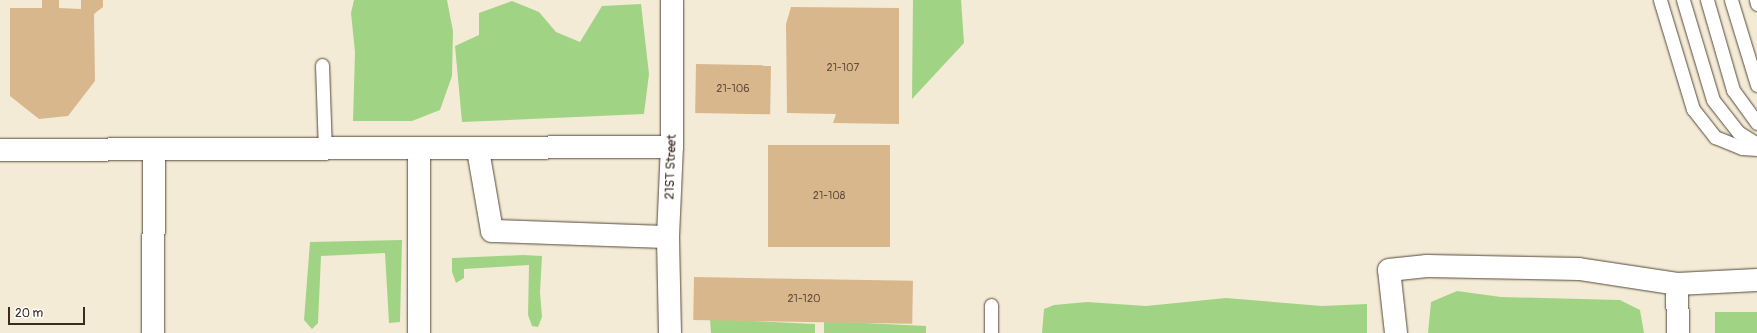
<!DOCTYPE html>
<html>
<head>
<meta charset="utf-8">
<style>
	body { margin:0 }
	#map { position:relative; width:1757px; height:333px; overflow:hidden; background:#f4ebd6; font-family:Pangolin,sans-serif }
	div>[style] { position:absolute }
	[style*='--x'] { left:calc(var(--x)*1px); top:calc(var(--y)*1px); width:calc(var(--w)*1px); rotate:calc(var(--a)*1deg) }
	.green>* { inset:0; background:#a0d484; transform-origin:0 0 }
	.building>* { inset:0; background:#d9b78d; transform-origin:0 0 }
	.roads { filter:drop-shadow(0 0 1px #57473a) drop-shadow(0 0 1px #57473a) }
	.lane>* { height:13px; margin:-6.5px; padding:0 6.5px; transform-origin:6.5px; border-radius:6.5px; background:#fff }
	.street>* { height:22px; margin:-11px; padding:0 11px; transform-origin:11px; border-radius:11px; background:#fff }
	span { translate:-50% -50%; white-space:nowrap; text-align:center; line-height:1.15; -webkit-text-stroke:3px #fff; paint-order:stroke }
	.number-label { font-size:11px; color:#624d3a }
	.number-label span { -webkit-text-stroke-width:0 }
	.street-label { font-size:13px; color:#3b2a1e }
	.scale { position:absolute; left:8px; top:307px; width:77px; height:18px; box-sizing:border-box; border:2px solid #3b2a1e; border-top:0; padding-left:5px; font-size:12px; line-height:14px; white-space:nowrap; color:#3b2a1e; -webkit-text-stroke:3px #fff; paint-order:stroke }
</style>
</head>
<body>
<div id="map">
	<div class="green">
		<div style="clip-path:polygon(354px 0,447px 0,453px 31px,452px 76px,440px 110px,412px 121px,353px 121px,355px 52px,351px 13px)"></div>
		<div style="clip-path:polygon(913px 0,961px 0,964px 43px,912px 99px)"></div>
		<div style="clip-path:polygon(512px 1px,539px 12px,556px 32px,580px 42px,602px 6px,641px 4px,649px 74px,644px 114px,462px 122px,455px 46px,479px 35px,479px 13px)"></div>
		<div style="clip-path:polygon(402px 240px,400px 322px,389px 323px,385px 253px,321px 256px,318px 323px,312px 329px,304px 320px,310px 242px)"></div>
		<div style="clip-path:polygon(523px 255px,542px 256px,540px 292px,542px 317px,538px 327px,532px 326px,528px 315px,529px 265px,464px 269px,464px 278px,456px 283px,452px 272px,452px 258px)"></div>
		<div style="clip-path:polygon(1457px 291px,1501px 297px,1620px 300px,1640px 310px,1644px 333px,1428px 333px,1431px 302px)"></div>
		<div style="clip-path:polygon(1226px 298px,1322px 306px,1367px 304px,1367px 333px,1042px 333px,1044px 309px,1054px 305px,1087px 302px,1146px 306px)"></div>
		<div style="left:1757px;top:312px;width:21px;height:42px;rotate:90deg"></div>
		<div style="clip-path:polygon(710px 319px,815px 324px,815px 333px,711px 333px)"></div>
		<div style="clip-path:polygon(824px 321px,926px 326px,926px 333px,824px 333px)"></div>
	</div>
	<div class="building">
		<div style="clip-path:polygon(42px 0,59px 0,59px 8px,81px 9px,81px 0,103px 0,103px 7px,94px 14px,95px 81px,68px 116px,39px 119px,10px 96px,10px 8px,42px 8px)"></div>
		<div style="clip-path:polygon(791px 7px,899px 8px,899px 124px,833px 123px,836px 114px,787px 113px,786px 24px)"></div>
		<div style="left:696px;top:64px;width:75px;height:49px;rotate:1deg"></div>
		<div style="left:768px;top:145px;width:122px;height:102px"></div>
		<div style="left:694px;top:277px;width:219px;height:43px;rotate:1deg"></div>
	</div>
	<div class="roads">
		<div class="lane">
			<div style="--x:1660;--y:0;--w:114;--a:73.2"></div>
			<div style="--x:1693;--y:109;--w:36;--a:52"></div>
			<div style="--x:1715;--y:137;--w:29;--a:22"></div>
			<div style="--x:1742;--y:148;--w:15;--a:4"></div>
			<div style="--x:1683;--y:0;--w:104;--a:73.3"></div>
			<div style="--x:1713;--y:100;--w:41;--a:52"></div>
			<div style="--x:1738;--y:132;--w:22;--a:32"></div>
			<div style="--x:1707;--y:0;--w:94;--a:73.9"></div>
			<div style="--x:1733;--y:90;--w:41;--a:54"></div>
			<div style="--x:1731;--y:0;--w:89;--a:73"></div>
			<div style="--x:1756;--y:0;--w:4;--a:76"></div>
			<div style="--x:322;--y:65;--w:84;--a:88"></div>
			<div style="--x:991;--y:333;--w:28;--a:-90"></div>
		</div>
		<div class="street">
			<div style="--x:0;--y:150;--w:672;--a:-0.26"></div>
			<div style="--x:478;--y:150;--w:82;--a:80.2"></div>
			<div style="--x:492;--y:231;--w:176;--a:2"></div>
			<div style="--x:1677;--y:284;--w:49;--a:88.8"></div>
			<div style="--x:153;--y:333;--w:183;--a:-89.7"></div>
			<div style="--x:419;--y:333;--w:184;--a:-90"></div>
			<div style="--x:670;--y:333;--w:96;--a:-91.2"></div>
			<div style="--x:668;--y:237;--w:90;--a:-87.5"></div>
			<div style="--x:672;--y:147;--w:147;--a:-90"></div>
			<div style="--x:1396;--y:333;--w:63;--a:-96.3"></div>
			<div style="--x:1389;--y:270;--w:38;--a:-6"></div>
			<div style="--x:1427;--y:266;--w:152;--a:1.1"></div>
			<div style="--x:1579;--y:269;--w:99;--a:8.7"></div>
			<div style="--x:1677;--y:284;--w:80;--a:-2.9"></div>
		</div>
	</div>
	<div class="number-label">
		<span style="left:843px;top:68px">21-107</span>
		<span style="left:733px;top:89px">21-106</span>
		<span style="left:829px;top:196px">21-108</span>
		<span style="left:804px;top:299px">21-120</span>
	</div>
	<div class="street-label">
		<span style="left:671px;top:167px;rotate:-88deg">21ST Street</span>
	</div>
	<div class="scale">20 m</div>
</div>
</body>
</html>
